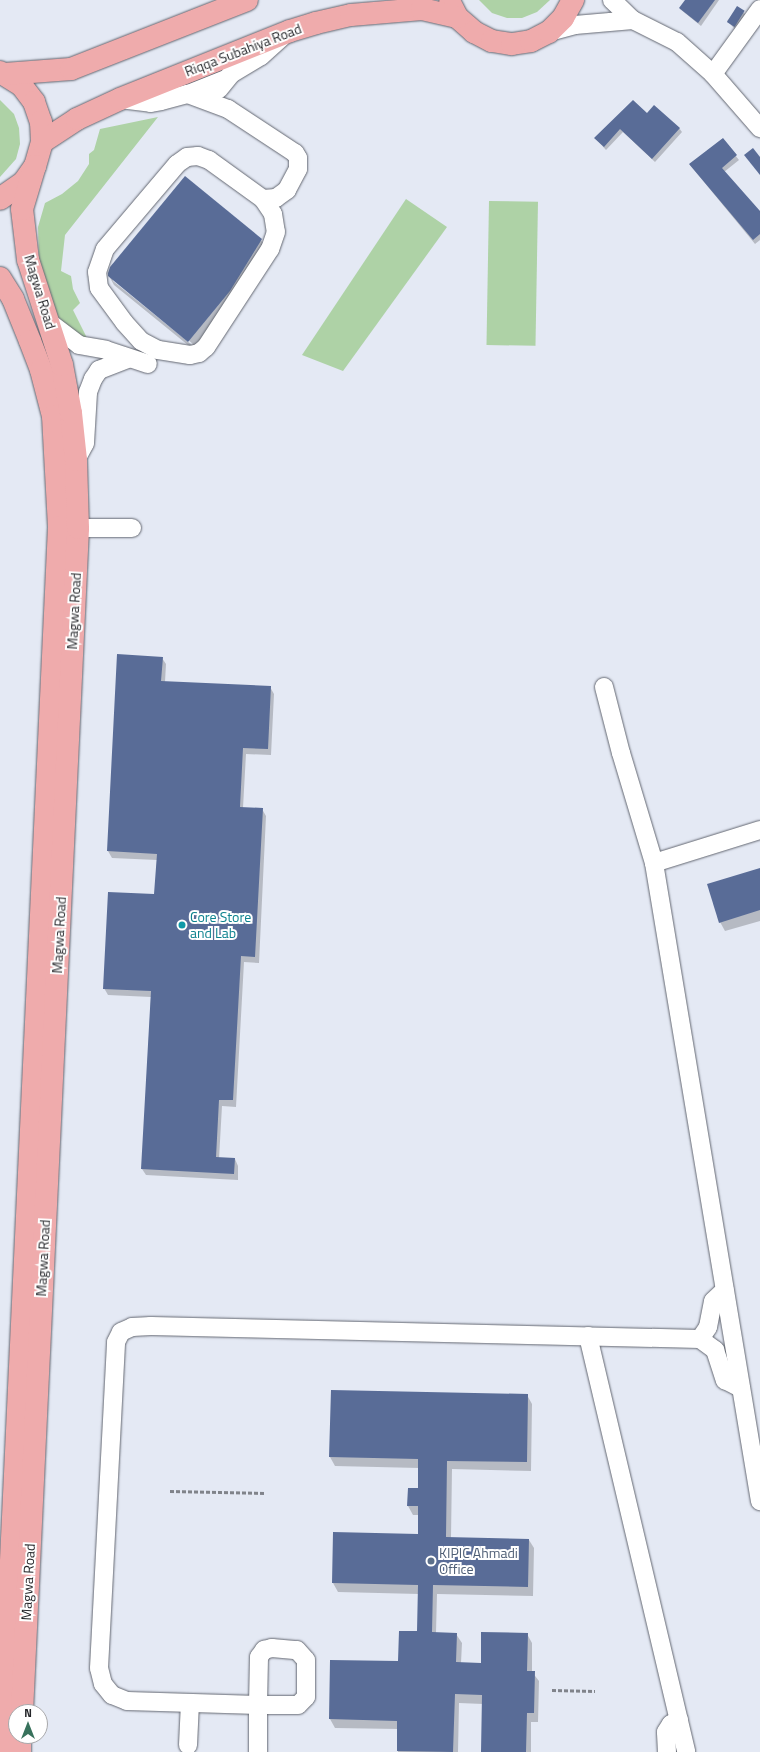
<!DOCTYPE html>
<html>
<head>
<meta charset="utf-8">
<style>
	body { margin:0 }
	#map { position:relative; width:760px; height:1752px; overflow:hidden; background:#e4e9f4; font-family:"Titillium Web",sans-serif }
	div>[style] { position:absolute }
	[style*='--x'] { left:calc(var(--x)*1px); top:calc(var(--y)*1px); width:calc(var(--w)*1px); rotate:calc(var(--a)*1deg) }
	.green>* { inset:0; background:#aed2a6; transform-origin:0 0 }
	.shadow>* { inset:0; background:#0003 }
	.building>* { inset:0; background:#596c97; transform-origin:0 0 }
	.path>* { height:2.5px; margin-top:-1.25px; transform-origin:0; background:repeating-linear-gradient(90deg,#80838a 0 4px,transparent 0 6px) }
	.roads { filter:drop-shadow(0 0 1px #636771) drop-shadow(0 0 1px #636771) }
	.minor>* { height:18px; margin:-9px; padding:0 9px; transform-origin:9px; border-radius:9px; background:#fff }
	.major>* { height:22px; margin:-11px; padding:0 11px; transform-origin:11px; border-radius:11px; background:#efabac }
	.dots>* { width:11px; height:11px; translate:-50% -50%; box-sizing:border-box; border:2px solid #fff; border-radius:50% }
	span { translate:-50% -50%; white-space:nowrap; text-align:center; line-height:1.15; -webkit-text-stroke:4px #fff; paint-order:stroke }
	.street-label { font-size:14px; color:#25262a }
	.culture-label { font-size:14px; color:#0d838f }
	.left { translate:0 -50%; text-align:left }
	.service-label { font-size:14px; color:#4e5e75 }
	.north { position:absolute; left:8px; top:1704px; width:40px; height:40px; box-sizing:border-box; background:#fff; border:1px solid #a8a8aa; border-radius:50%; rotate:0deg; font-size:11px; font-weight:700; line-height:16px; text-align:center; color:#25262a }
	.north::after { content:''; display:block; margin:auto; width:14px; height:18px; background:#38725c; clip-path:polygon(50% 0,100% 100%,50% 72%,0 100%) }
</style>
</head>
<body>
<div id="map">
	<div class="green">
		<div style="clip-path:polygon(479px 0,550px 0,537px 12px,522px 18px,507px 18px,492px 13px)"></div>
		<div style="clip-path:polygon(0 100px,14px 114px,19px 128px,20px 144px,16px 159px,0 177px)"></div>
		<div style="clip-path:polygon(158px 117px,65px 235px,61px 271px,71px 276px,73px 289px,80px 303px,73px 310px,90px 344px,59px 320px,39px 262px,38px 227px,45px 203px,62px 194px,78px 181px,89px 164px,89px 154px,94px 150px,100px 129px)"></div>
		<div style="clip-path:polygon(406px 199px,447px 227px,343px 371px,302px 355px)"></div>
		<div style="left:489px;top:201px;width:49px;height:144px;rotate:1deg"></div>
	</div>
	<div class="shadow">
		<div style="clip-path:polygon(686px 0,719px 0,701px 26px,680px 9px)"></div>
		<div style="clip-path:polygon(738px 7px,747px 16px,737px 31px,727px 21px)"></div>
		<div style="clip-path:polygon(647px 114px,679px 128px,682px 132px,655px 162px,623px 132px,606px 150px,595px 138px)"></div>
		<div style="clip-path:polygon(722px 139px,739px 160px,724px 172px,760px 213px,760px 240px,755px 244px,690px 165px)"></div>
		<div style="clip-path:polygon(evenodd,185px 178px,261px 240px,267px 249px,194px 350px,114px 285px,109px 276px,185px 178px,113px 279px,193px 344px,192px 345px,113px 281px,113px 279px)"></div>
		<div style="clip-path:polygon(118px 655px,162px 658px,166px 664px,165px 682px,270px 687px,274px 694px,271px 755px,246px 754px,243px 808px,262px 809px,266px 816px,259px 963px,244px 962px,236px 1107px,222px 1106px,219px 1159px,235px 1159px,238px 1166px,238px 1180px,146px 1175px,142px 1169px,151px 997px,108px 995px,104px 988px,155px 895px,157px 860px,112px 858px,108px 851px)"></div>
		<div style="clip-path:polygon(760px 869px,760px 921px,725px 931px,720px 922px)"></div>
		<div style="clip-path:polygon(332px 1391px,527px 1395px,532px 1404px,531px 1471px,452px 1469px,451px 1538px,529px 1540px,534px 1548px,533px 1596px,437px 1594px,436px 1633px,456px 1634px,462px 1643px,461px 1663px,481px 1664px,527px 1634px,532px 1643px,532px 1672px,539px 1681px,538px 1722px,531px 1722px,531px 1752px,482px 1752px,483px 1704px,459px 1703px,458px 1752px,398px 1752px,398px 1729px,335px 1728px,330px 1719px,331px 1661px,399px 1662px,418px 1632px,419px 1594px,338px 1592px,333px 1583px,334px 1533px,419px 1535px,419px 1515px,413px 1515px,408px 1506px,409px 1489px,419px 1489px,419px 1468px,335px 1466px,330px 1457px)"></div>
	</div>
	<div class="building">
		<div style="clip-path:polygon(685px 0,715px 0,698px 23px,679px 8px)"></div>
		<div style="left:737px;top:6px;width:9px;height:19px;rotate:32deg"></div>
		<div style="clip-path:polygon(633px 100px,647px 113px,654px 105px,680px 128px,652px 159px,620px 129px,604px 147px,594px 138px)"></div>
		<div style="clip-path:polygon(723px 138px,737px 155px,722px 168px,760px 211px,760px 234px,753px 240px,689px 164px)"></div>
		<div style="clip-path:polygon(753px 148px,760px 157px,760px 175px,744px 155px)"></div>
		<div style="clip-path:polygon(185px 176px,262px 239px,230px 291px,188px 342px,108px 276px,108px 273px,110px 267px)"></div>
		<div style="clip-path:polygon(117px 654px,163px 657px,161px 681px,271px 686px,268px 749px,243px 748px,240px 807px,263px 808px,255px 957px,241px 956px,233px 1100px,219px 1100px,216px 1157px,235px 1158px,234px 1174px,141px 1169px,151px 991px,103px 989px,108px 892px,154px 894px,157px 854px,107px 851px)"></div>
		<div style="clip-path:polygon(760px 868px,760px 910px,719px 923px,707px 884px)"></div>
		<div style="clip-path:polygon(331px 1390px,528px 1394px,527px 1462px,447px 1461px,446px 1537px,529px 1539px,528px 1587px,433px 1585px,432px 1632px,457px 1633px,456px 1662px,481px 1663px,481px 1632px,528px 1633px,527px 1671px,535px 1671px,534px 1713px,527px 1713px,526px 1752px,481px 1752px,482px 1695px,455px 1694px,453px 1752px,397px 1751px,397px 1721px,329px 1719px,330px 1660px,398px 1661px,399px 1631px,417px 1631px,418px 1585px,332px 1583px,333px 1532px,418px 1534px,418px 1506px,407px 1506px,408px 1488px,418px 1488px,418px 1459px,329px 1457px)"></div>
	</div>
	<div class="path">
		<div style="--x:170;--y:1491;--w:95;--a:1.2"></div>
		<div style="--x:552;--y:1690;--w:43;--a:1.3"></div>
	</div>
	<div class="roads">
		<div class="minor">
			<div style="--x:612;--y:0;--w:29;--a:44"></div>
			<div style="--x:633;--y:20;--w:49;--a:26.6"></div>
			<div style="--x:677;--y:42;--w:48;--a:41.6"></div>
			<div style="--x:713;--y:74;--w:72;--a:49"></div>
			<div style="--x:549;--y:32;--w:27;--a:-15"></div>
			<div style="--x:575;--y:25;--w:58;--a:-4.9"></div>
			<div style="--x:713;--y:74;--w:80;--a:-54.1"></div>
			<div style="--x:219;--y:89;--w:19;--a:-51"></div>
			<div style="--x:231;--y:74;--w:35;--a:-31"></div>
			<div style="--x:261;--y:56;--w:28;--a:-42"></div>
			<div style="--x:188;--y:94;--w:43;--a:20.6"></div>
			<div style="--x:228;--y:109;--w:80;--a:33.3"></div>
			<div style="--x:295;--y:153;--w:6;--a:59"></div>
			<div style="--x:298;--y:158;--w:11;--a:90"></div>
			<div style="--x:298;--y:169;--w:24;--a:118"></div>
			<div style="--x:287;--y:190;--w:14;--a:144"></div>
			<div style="--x:276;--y:198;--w:13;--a:176"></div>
			<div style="--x:120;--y:99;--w:31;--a:7"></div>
			<div style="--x:151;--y:103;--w:10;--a:-11"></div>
			<div style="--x:161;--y:101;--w:28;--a:-15"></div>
			<div style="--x:188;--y:94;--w:41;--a:-21.5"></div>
			<div style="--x:198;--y:156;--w:12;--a:20"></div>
			<div style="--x:209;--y:160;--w:67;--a:35.8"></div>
			<div style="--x:263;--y:199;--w:18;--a:56"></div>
			<div style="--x:273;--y:214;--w:18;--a:81"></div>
			<div style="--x:276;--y:232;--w:18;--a:109"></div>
			<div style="--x:270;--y:249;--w:117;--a:123.1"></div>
			<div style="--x:206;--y:347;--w:9;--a:139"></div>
			<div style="--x:199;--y:353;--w:9;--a:167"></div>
			<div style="--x:190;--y:355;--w:32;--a:-171"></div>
			<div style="--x:158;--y:350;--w:19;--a:-152"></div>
			<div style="--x:141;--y:341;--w:25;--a:-132"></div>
			<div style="--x:124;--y:322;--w:42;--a:-126.3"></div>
			<div style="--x:99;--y:288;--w:16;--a:-97"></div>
			<div style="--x:97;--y:272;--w:24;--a:-71"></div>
			<div style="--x:105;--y:249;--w:111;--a:-49.7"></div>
			<div style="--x:177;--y:164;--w:12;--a:-35"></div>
			<div style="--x:187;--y:157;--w:11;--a:-5"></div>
			<div style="--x:50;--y:323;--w:36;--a:37"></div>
			<div style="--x:79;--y:345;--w:27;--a:10"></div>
			<div style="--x:106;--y:350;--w:44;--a:18.4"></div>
			<div style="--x:76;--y:460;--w:19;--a:-62"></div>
			<div style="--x:85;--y:443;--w:51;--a:-86.6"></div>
			<div style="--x:88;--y:392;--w:14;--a:-69"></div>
			<div style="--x:93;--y:379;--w:11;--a:-56"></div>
			<div style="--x:99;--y:370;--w:31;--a:-21"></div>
			<div style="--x:78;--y:528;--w:54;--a:0"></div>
			<div style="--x:604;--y:687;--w:68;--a:75.6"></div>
			<div style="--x:621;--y:753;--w:115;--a:73.3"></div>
			<div style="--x:654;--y:863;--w:647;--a:80.57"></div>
			<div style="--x:654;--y:863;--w:111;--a:-17.3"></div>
			<div style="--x:588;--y:1336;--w:427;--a:76.7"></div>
			<div style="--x:700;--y:1339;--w:14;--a:-56"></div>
			<div style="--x:708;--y:1327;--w:26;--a:-79"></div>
			<div style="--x:713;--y:1301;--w:16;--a:-43"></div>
			<div style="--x:272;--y:1648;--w:25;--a:5"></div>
			<div style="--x:297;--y:1650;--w:13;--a:48"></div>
			<div style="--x:306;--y:1660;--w:37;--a:90"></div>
			<div style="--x:306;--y:1697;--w:11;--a:135"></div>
			<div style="--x:298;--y:1705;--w:40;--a:180"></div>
			<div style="--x:258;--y:1705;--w:48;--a:-88.8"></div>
			<div style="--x:259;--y:1657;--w:9;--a:-54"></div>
			<div style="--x:264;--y:1650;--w:8;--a:-14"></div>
			<div style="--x:188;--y:1745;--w:42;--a:-87.3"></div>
			<div style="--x:258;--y:1752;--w:47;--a:-90"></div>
			<div style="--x:258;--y:1705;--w:131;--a:-178.3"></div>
			<div style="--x:127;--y:1701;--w:16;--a:-158"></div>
			<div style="--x:112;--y:1695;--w:14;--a:-129"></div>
			<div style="--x:103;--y:1684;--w:16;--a:-104"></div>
			<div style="--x:99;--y:1668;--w:326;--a:-87"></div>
			<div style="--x:116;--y:1342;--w:11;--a:-63"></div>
			<div style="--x:121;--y:1332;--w:12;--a:-24"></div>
			<div style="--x:132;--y:1327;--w:19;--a:-3"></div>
			<div style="--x:151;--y:1326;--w:549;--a:1.36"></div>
			<div style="--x:700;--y:1339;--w:19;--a:36"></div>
			<div style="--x:715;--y:1350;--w:32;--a:72"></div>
			<div style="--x:725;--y:1380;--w:18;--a:27"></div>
			<div style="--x:667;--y:1752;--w:20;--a:-93"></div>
			<div style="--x:666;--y:1732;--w:9;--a:-58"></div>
			<div style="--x:671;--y:1724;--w:9;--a:-27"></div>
		</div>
		<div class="major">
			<div style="--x:450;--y:3;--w:16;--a:63"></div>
			<div style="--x:457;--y:17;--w:23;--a:41"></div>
			<div style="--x:474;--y:32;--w:20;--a:27"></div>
			<div style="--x:492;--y:41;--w:20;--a:9"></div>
			<div style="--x:512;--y:44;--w:19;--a:-9"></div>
			<div style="--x:531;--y:41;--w:20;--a:-27"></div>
			<div style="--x:549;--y:32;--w:20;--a:-45"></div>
			<div style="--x:563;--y:18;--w:21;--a:-61"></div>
			<div style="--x:0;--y:72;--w:26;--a:32"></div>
			<div style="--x:22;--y:86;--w:20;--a:53"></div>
			<div style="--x:34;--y:102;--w:21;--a:71"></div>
			<div style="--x:41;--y:122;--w:20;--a:87"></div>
			<div style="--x:42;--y:142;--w:25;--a:106"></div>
			<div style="--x:35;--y:166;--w:19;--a:125"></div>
			<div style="--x:24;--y:182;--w:29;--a:145"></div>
			<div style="--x:5;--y:74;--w:66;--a:-4.3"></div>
			<div style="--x:71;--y:69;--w:189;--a:-21.4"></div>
			<div style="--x:42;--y:142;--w:42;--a:-33.3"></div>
			<div style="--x:77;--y:119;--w:47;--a:-24.9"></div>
			<div style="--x:120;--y:99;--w:183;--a:-21.8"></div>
			<div style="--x:290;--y:31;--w:27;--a:-17"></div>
			<div style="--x:316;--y:23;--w:36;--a:-13"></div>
			<div style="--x:351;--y:15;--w:71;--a:-4.8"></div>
			<div style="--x:422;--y:9;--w:36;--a:13"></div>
			<div style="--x:0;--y:278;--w:25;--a:58"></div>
			<div style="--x:13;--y:299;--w:45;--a:68"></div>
			<div style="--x:30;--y:341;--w:31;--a:69"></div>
			<div style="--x:41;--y:370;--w:48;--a:75.4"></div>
			<div style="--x:53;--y:416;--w:111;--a:86.9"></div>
			<div style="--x:59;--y:527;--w:1226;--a:92.66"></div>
			<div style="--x:22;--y:1712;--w:1185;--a:-87.29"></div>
			<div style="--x:78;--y:528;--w:68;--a:-91.7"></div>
			<div style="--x:76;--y:460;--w:47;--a:-96.1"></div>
			<div style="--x:71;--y:413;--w:49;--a:-100.6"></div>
			<div style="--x:62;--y:365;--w:110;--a:-107.9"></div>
			<div style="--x:28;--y:260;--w:51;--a:-96.7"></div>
			<div style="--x:22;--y:209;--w:45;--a:-73.2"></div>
			<div style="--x:20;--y:1752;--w:16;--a:-90"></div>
		</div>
	</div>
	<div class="dots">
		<div style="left:182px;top:925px;background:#0f9aa8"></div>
		<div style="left:431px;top:1561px;background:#5c6f8a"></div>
	</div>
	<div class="street-label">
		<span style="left:243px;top:50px;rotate:-21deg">Riqqa Subahiya Road</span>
		<span style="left:40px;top:292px;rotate:73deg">Magwa Road</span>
		<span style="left:74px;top:611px;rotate:-87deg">Magwa Road</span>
		<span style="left:59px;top:935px;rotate:-87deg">Magwa Road</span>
		<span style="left:43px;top:1258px;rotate:-87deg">Magwa Road</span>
		<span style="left:28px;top:1582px;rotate:-87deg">Magwa Road</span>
	</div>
	<div class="culture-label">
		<span class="left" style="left:190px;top:925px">Core Store<br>and Lab</span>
	</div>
	<div class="service-label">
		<span class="left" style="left:439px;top:1561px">KIPIC Ahmadi<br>Office</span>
	</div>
	<div class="north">N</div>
</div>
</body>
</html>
